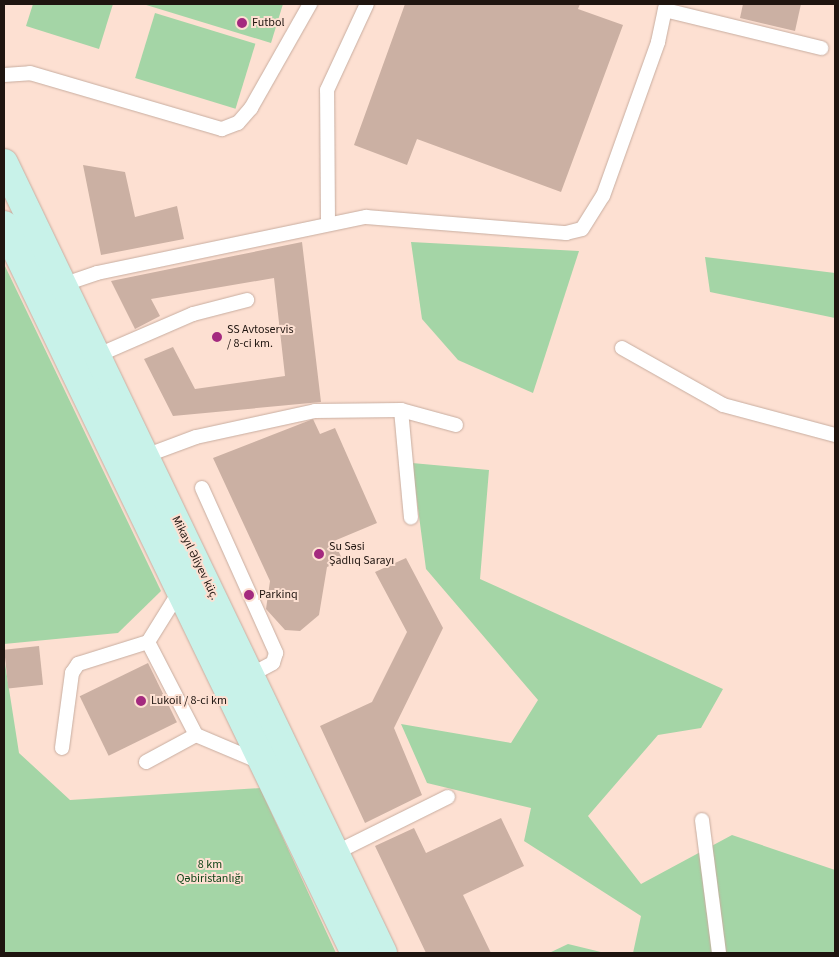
<!DOCTYPE html>
<html>
<head>
<meta charset="utf-8">
<style>
	body { margin:0 }
	#map { position:relative; width:839px; height:957px; overflow:hidden; background:#fde0d2; font-family:"Source Sans 3",sans-serif }
	div>[style] { position:absolute }
	[style*='--x'] { left:calc(var(--x)*1px); top:calc(var(--y)*1px); width:calc(var(--w)*1px); rotate:calc(var(--a)*1deg) }
	.green>* { inset:0; background:#a4d5a6; transform-origin:0 0 }
	.building>* { inset:0; background:#cbb0a3; transform-origin:0 0 }
	.roads { filter:drop-shadow(0 0 1px #c8ada0) drop-shadow(0 0 1px #c8ada0) }
	.service>* { height:14px; margin:-7px; padding:0 7px; transform-origin:7px; border-radius:7px; background:#fff }
	.secondary>* { height:28px; margin:-14px; padding:0 14px; transform-origin:14px; border-radius:14px; background:#c8f2e9 }
	.dots>* { width:14px; height:14px; translate:-50% -50%; box-sizing:border-box; border:2px solid #fde0d2; border-radius:50% }
	span { translate:-50% -50%; white-space:nowrap; text-align:center; line-height:1.15; -webkit-text-stroke:4px #fde0d2; paint-order:stroke }
	.poi-label { font-size:12px; color:#1f1510 }
	.left { translate:0 -50%; text-align:left }
	.street-label { font-size:12px; color:#1f1510 }
	.park-label { font-size:12px; color:#0d4316 }
	.frame { position:absolute; inset:0; border:5px solid #1f1510; pointer-events:none }
</style>
</head>
<body>
<div id="map">
	<div class="green">
		<div style="clip-path:polygon(33px 4px,113px 4px,99px 49px,26px 26px)"></div>
		<div style="clip-path:polygon(143px 4px,283px 4px,271px 43px)"></div>
		<div style="left:155px;top:13px;width:105px;height:68px;rotate:17deg"></div>
		<div style="clip-path:polygon(411px 242px,579px 251px,533px 393px,458px 360px,422px 319px)"></div>
		<div style="clip-path:polygon(705px 257px,835px 273px,835px 318px,710px 292px)"></div>
		<div style="clip-path:polygon(4px 264px,161px 591px,118px 633px,4px 644px)"></div>
		<div style="clip-path:polygon(412px 463px,489px 470px,480px 579px,723px 689px,701px 728px,658px 735px,588px 816px,641px 884px,732px 835px,835px 870px,835px 953px,633px 953px,641px 916px,524px 841px,531px 808px,427px 783px,401px 724px,511px 743px,538px 700px,426px 569px)"></div>
		<div style="clip-path:polygon(4px 657px,19px 753px,70px 800px,260px 788px,336px 953px,4px 953px)"></div>
		<div style="clip-path:polygon(568px 944px,605px 953px,549px 953px)"></div>
	</div>
	<div class="building">
		<div style="clip-path:polygon(405px 4px,580px 4px,578px 9px,623px 25px,561px 192px,417px 139px,407px 165px,354px 145px)"></div>
		<div style="clip-path:polygon(743px 4px,801px 4px,795px 31px,740px 18px)"></div>
		<div style="clip-path:polygon(83px 165px,125px 172px,135px 217px,177px 206px,184px 239px,101px 255px)"></div>
		<div style="clip-path:polygon(302px 242px,321px 402px,173px 416px,144px 359px,173px 347px,195px 389px,285px 376px,274px 278px,151px 299px,160px 316px,135px 329px,111px 281px)"></div>
		<div style="clip-path:polygon(313px 419px,320px 434px,335px 428px,377px 523px,334px 541px,343px 561px,327px 567px,319px 615px,300px 631px,285px 630px,266px 609px,270px 581px,213px 458px)"></div>
		<div style="clip-path:polygon(406px 558px,443px 628px,394px 728px,422px 795px,365px 823px,320px 726px,372px 702px,407px 632px,375px 572px)"></div>
		<div style="left:39px;top:646px;width:39px;height:35px;rotate:84deg"></div>
		<div style="left:148px;top:663px;width:66px;height:76px;rotate:64deg"></div>
		<div style="clip-path:polygon(501px 818px,524px 866px,463px 895px,491px 953px,426px 953px,375px 846px,414px 828px,426px 853px)"></div>
	</div>
	<div class="roads">
		<div class="service">
			<div style="--x:665;--y:10;--w:161;--a:13.7"></div>
			<div style="--x:4;--y:75;--w:26;--a:-4"></div>
			<div style="--x:30;--y:73;--w:200;--a:16.3"></div>
			<div style="--x:222;--y:129;--w:17;--a:-21"></div>
			<div style="--x:238;--y:123;--w:20;--a:-49"></div>
			<div style="--x:251;--y:108;--w:120;--a:-60.4"></div>
			<div style="--x:328;--y:223;--w:133;--a:-90.4"></div>
			<div style="--x:327;--y:90;--w:95;--a:-65.1"></div>
			<div style="--x:59;--y:286;--w:40;--a:-18.9"></div>
			<div style="--x:97;--y:273;--w:275;--a:-11.8"></div>
			<div style="--x:366;--y:217;--w:201;--a:4.6"></div>
			<div style="--x:566;--y:233;--w:16;--a:-14"></div>
			<div style="--x:582;--y:229;--w:39;--a:-58"></div>
			<div style="--x:603;--y:196;--w:164;--a:-70.3"></div>
			<div style="--x:658;--y:42;--w:39;--a:-78"></div>
			<div style="--x:622;--y:348;--w:116;--a:29.4"></div>
			<div style="--x:723;--y:405;--w:116;--a:15"></div>
			<div style="--x:96;--y:356;--w:106;--a:-23.4"></div>
			<div style="--x:193;--y:314;--w:56;--a:-14.5"></div>
			<div style="--x:401;--y:410;--w:108;--a:84.7"></div>
			<div style="--x:145;--y:456;--w:54;--a:-20.4"></div>
			<div style="--x:196;--y:437;--w:122;--a:-12.3"></div>
			<div style="--x:315;--y:411;--w:86;--a:-0.7"></div>
			<div style="--x:401;--y:410;--w:57;--a:15.3"></div>
			<div style="--x:202;--y:488;--w:181;--a:65.8"></div>
			<div style="--x:276;--y:653;--w:10;--a:107"></div>
			<div style="--x:273;--y:663;--w:24;--a:152"></div>
			<div style="--x:181;--y:589;--w:62;--a:121.9"></div>
			<div style="--x:148;--y:642;--w:105;--a:62.7"></div>
			<div style="--x:196;--y:735;--w:69;--a:22.9"></div>
			<div style="--x:62;--y:748;--w:76;--a:-82.4"></div>
			<div style="--x:72;--y:673;--w:11;--a:-56"></div>
			<div style="--x:78;--y:664;--w:73;--a:-17.4"></div>
			<div style="--x:146;--y:762;--w:57;--a:-28.4"></div>
			<div style="--x:702;--y:820;--w:134;--a:82.7"></div>
			<div style="--x:335;--y:853;--w:126;--a:-26.4"></div>
		</div>
		<div class="secondary">
			<div style="--x:4;--y:163;--w:876;--a:64.37"></div>
			<div style="--x:4;--y:225;--w:808;--a:64.26"></div>
		</div>
	</div>
	<div class="dots">
		<div style="left:242px;top:23px;background:#a42a7f"></div>
		<div style="left:217px;top:337px;background:#a42a7f"></div>
		<div style="left:319px;top:554px;background:#a42a7f"></div>
		<div style="left:249px;top:595px;background:#a42a7f"></div>
		<div style="left:141px;top:701px;background:#a42a7f"></div>
	</div>
	<div class="poi-label">
		<span class="left" style="left:252px;top:23px">Futbol</span>
		<span class="left" style="left:227px;top:337px">SS Avtoservis<br>/ 8-ci km.</span>
		<span class="left" style="left:329px;top:554px">Su Səsi<br>Şadlıq Sarayı</span>
		<span class="left" style="left:259px;top:595px">Parkinq</span>
		<span class="left" style="left:151px;top:701px">Lukoil / 8-ci km</span>
	</div>
	<div class="street-label">
		<span style="left:195px;top:558px;rotate:64deg">Mikayıl Əliyev küç.</span>
	</div>
	<div class="park-label">
		<span style="left:210px;top:872px">8 km<br>Qəbiristanlığı</span>
	</div>
	<div class="frame"></div>
</div>
</body>
</html>
